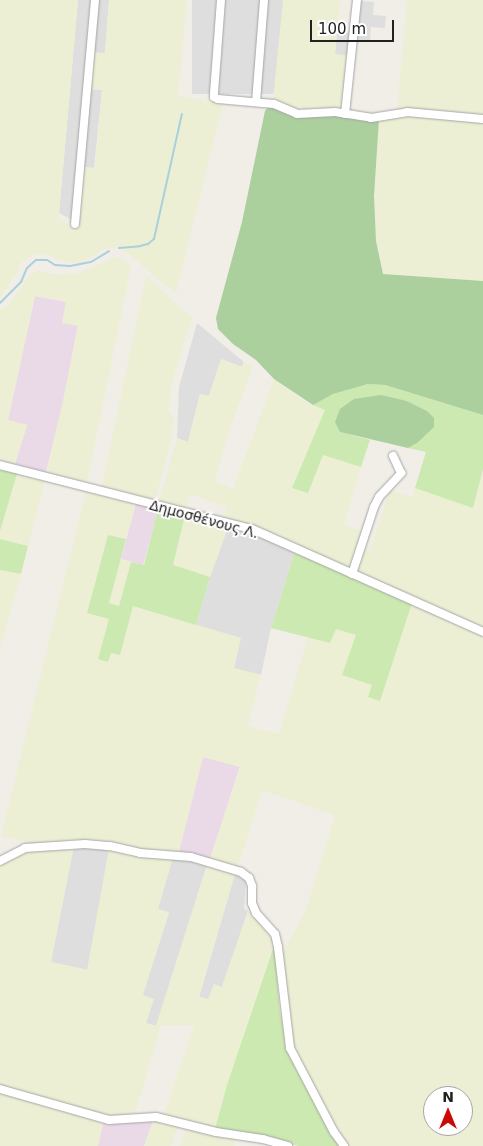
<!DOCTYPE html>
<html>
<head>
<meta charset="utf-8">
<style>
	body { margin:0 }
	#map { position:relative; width:483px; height:1146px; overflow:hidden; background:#f1eee8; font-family:"DejaVu Sans",sans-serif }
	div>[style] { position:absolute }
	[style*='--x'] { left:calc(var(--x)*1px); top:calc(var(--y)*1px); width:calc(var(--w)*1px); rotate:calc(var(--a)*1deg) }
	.residential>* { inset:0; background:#dfdede; transform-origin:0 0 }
	.industrial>* { inset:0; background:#eadae7; transform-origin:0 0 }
	.farmland>* { inset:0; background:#ecefd4; transform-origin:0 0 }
	.grass>* { inset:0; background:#cbe9b0 }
	.forest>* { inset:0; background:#accf9e }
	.stream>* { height:2px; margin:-1px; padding:0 1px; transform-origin:1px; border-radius:1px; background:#aad0dd }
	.roads { filter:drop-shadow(0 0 1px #a5a5a5) drop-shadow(0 0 1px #a5a5a5) }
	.minor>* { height:8px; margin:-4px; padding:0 4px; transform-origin:4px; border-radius:4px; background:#fff }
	span { translate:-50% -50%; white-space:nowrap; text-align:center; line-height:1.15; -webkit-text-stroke:4px #fff; paint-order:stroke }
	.street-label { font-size:14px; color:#212121 }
	.north { position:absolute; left:423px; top:1086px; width:50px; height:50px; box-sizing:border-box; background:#fff; border:1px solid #a6a6a6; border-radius:50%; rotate:0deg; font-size:14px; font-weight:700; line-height:20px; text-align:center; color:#212121 }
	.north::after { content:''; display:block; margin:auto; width:18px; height:22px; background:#cb0a07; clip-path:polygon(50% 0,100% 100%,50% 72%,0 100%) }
	.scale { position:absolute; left:310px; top:20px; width:84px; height:22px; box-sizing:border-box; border:2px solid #212121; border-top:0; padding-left:6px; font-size:15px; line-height:18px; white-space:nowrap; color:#212121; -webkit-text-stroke:4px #fff; paint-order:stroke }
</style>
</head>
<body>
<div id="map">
	<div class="residential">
		<div style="clip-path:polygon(78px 0,109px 0,105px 54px,94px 52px,90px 89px,102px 90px,94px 168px,83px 167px,76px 222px,59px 213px)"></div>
		<div style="left:192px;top:0;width:91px;height:94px"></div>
		<div style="clip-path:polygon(360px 1px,374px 2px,373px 15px,386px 16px,385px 28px,371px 27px,370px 41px,350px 39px,349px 56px,335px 54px,337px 31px,356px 33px)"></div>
		<div style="clip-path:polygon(197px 323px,244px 362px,242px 367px,221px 359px,209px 396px,200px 394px,188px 442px,177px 438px,179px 387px)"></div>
		<div style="clip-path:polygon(228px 527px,257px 535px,295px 551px,271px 628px,261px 675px,234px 668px,240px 638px,196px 625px,210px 577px)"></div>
		<div style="clip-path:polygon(82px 848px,109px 849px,88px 970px,51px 962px,73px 850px)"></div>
		<div style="clip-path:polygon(173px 857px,207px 865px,156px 1026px,146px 1023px,142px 996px,169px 913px,158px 909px)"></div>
		<div style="clip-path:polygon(235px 874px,246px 880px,244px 909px,248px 911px,222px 987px,208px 999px,199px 997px)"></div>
	</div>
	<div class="industrial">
		<div style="clip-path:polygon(35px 296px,66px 302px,78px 325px,63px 402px,46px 472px,15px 464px,27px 425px,8px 420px)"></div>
		<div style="left:136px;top:503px;width:23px;height:58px;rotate:15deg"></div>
		<div style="clip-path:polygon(203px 757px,240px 766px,210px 859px,179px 851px)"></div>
		<div style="clip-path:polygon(144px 1119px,153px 1121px,144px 1146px,98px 1146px,103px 1124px)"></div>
	</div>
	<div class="farmland">
		<div style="clip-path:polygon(0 0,78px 0,59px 213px,59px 219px,75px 229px,83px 167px,95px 168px,102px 90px,89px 89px,93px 52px,105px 53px,109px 0,187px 0,178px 96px,219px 103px,222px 107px,176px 294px,120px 247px,103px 249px,85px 261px,72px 263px,58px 260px,49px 255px,40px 253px,32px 256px,21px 263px,16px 275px,0 298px)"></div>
		<div style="clip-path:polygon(283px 0,340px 0,335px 54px,349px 56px,342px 110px,289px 107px,273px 100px)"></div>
		<div style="clip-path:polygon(407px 0,483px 0,483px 116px,397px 110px)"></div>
		<div style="clip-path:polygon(401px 114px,483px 123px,483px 281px,383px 274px,376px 241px,374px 196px,379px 119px)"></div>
		<div style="clip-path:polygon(118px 257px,131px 266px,87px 482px,46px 472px,63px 402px,78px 326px,62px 323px,66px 301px,35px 296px,8px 420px,27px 425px,15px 464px,0 460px,0 310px,7px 306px,32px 272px,39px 271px,62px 275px,77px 273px)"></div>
		<div style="clip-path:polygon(146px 276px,192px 318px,172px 383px,168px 409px,174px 419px,170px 445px,155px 501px,102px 486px)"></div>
		<div style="clip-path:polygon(221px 359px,242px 367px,244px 362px,253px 367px,228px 434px,215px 481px,233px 489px,274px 379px,306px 402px,325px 410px,308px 493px,323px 455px,361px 467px,344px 525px,365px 532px,351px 571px,246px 524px,224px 518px,227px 507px,190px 494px,185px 509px,159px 501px,177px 438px,188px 442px,200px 394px,209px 396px)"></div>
		<div style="clip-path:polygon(483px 469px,483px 630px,355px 571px,363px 549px,370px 550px,390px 490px,412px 497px,415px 488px,473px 508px)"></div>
		<div style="clip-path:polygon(17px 474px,45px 481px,28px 546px,0 539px,0 531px)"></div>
		<div style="clip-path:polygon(evenodd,86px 492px,136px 503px,126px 539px,108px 535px,87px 613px,109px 619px,111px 653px,120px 655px,133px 606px,241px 638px,234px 668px,261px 675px,248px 726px,279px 734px,308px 637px,330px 643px,336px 629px,356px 635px,373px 685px,380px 700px,412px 603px,483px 637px,483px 1146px,350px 1146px,331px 1117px,294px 1048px,284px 992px,281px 957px,306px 910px,335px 815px,262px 790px,238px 867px,210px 859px,240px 767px,203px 757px,179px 851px,141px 850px,116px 842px,84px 840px,70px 844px,44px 842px,32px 844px,1px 836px,86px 492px,433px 1096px,463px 1096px,463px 1126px,433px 1126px,433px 1096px)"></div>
		<div style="clip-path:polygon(185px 515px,228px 527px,210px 577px,173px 566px)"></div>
		<div style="left:120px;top:559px;width:11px;height:46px;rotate:15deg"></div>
		<div style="clip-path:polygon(0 570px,21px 574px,0 649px)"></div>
		<div style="clip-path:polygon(109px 849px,134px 857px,173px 857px,158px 909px,169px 912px,143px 995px,154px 999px,146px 1023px,156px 1026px,207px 865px,235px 874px,199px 997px,208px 999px,214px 984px,222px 987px,248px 911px,254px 915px,271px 936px,274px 946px,227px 1085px,215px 1129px,164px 1114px,194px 1025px,161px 1025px,135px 1113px,109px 1116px,0 1085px,0 865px,26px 851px,73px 850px,51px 962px,87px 970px)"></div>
		<div style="clip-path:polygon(0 1092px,103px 1124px,98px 1146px,0 1146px)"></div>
		<div style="clip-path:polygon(153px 1121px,178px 1127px,171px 1146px,144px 1146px)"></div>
		<div style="clip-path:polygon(186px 1128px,237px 1137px,234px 1146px,180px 1146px)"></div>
	</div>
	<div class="grass">
		<div style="clip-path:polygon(368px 384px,385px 385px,483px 415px,483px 469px,473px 508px,415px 488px,426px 452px,408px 448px,417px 443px,427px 411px,407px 401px,381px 396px,340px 432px,370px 440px,361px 467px,323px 455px,308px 493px,292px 488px,325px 410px,313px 405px,333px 394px)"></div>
		<div style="clip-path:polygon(0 470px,17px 474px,0 531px)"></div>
		<div style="clip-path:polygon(158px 509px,185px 515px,173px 565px,210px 577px,196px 625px,133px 606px,120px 655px,111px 653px,108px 662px,98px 659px,109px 619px,87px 613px,108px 535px,126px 539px,109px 603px,119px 606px,131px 562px,144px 565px)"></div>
		<div style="clip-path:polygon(0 539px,28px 546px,21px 574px,0 570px)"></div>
		<div style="clip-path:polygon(295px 551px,412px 603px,380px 701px,368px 697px,372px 685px,342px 675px,356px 635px,336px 629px,330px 643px,271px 628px)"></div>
		<div style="clip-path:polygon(274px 946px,280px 1012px,288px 1051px,341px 1146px,298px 1146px,262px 1135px,215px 1129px,227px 1085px)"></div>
	</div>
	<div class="forest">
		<div style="clip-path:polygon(269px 106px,284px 112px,335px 114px,364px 121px,379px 119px,374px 196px,376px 241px,383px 274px,483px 281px,483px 415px,385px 385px,368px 384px,333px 394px,313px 405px,274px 379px,256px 360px,233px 344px,218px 329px,216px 318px,242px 222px,265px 111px)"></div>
		<div style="clip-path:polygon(381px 395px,407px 401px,427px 411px,434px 418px,434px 427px,417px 443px,408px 448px,340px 432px,335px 422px,340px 409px,354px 399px)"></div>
	</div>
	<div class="stream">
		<div style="--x:119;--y:248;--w:21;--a:-5"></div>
		<div style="--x:140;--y:246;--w:8;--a:-14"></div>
		<div style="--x:148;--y:244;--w:8;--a:-40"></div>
		<div style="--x:154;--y:239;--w:128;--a:-77.4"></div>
		<div style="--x:0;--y:303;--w:30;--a:-45"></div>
		<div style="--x:21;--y:282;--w:15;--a:-67"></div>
		<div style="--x:27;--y:268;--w:12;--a:-42"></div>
		<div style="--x:36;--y:260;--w:11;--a:0"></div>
		<div style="--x:47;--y:260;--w:9;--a:32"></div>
		<div style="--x:55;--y:265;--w:15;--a:4"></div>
		<div style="--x:70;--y:266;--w:21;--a:-11"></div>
		<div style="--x:91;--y:262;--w:21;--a:-31"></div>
	</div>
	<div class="roads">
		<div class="minor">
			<div style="--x:221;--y:0;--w:93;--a:94.3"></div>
			<div style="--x:214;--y:93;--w:4;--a:90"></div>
			<div style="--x:214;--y:97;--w:4;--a:27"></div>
			<div style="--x:218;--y:99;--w:56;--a:5.1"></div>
			<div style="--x:274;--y:104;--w:25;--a:23"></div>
			<div style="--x:297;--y:114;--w:38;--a:-3"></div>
			<div style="--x:335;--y:112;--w:36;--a:9"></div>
			<div style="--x:371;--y:118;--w:36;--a:-9"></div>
			<div style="--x:407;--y:112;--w:76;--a:5.3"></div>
			<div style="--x:256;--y:102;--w:102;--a:-85.5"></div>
			<div style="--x:345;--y:114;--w:115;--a:-84"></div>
			<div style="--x:75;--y:224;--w:225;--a:-84.9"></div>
			<div style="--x:0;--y:465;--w:260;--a:14.3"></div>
			<div style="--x:252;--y:529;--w:253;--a:24"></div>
			<div style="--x:352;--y:574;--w:71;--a:-71.8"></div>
			<div style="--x:374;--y:507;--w:11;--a:-63"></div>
			<div style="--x:379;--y:497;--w:33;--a:-47"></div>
			<div style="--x:401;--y:473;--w:19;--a:-115"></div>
			<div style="--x:0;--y:861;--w:28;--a:-27"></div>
			<div style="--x:25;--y:848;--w:60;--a:-3.8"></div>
			<div style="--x:85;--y:844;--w:25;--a:5"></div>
			<div style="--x:110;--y:846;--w:31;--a:13"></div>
			<div style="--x:140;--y:853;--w:51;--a:4.5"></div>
			<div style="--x:191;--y:857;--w:52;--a:16.7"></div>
			<div style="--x:241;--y:872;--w:10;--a:37"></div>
			<div style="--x:249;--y:878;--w:9;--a:69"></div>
			<div style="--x:252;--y:886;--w:17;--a:90"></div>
			<div style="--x:252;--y:903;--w:11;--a:68"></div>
			<div style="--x:256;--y:913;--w:28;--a:48"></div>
			<div style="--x:275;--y:934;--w:13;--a:77"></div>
			<div style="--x:278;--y:947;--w:102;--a:83.2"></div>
			<div style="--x:290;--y:1048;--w:95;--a:62.4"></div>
			<div style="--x:334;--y:1132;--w:17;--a:54"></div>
			<div style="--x:0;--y:1089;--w:113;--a:15.9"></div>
			<div style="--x:109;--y:1120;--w:47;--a:-3.7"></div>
			<div style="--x:156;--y:1117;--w:62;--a:14"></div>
			<div style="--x:216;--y:1132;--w:48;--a:8.5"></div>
			<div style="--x:263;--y:1139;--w:26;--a:16"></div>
		</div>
	</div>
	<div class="street-label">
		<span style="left:204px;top:519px;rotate:15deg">Δημοσθένους Λ.</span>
	</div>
	<div class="north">N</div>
	<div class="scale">100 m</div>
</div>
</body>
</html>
